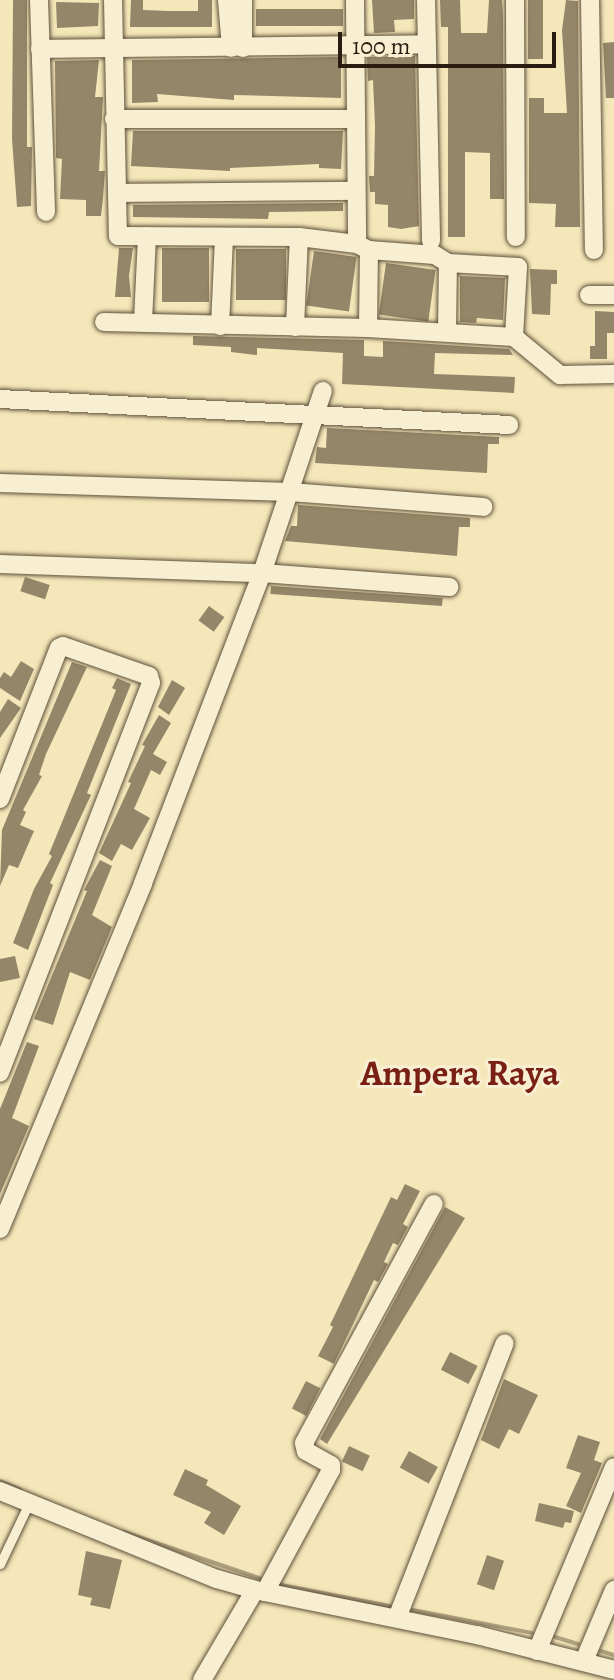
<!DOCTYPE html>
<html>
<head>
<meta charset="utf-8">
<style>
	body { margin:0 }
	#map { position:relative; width:614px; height:1680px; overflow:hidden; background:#f5e7b9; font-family:Alegreya,serif }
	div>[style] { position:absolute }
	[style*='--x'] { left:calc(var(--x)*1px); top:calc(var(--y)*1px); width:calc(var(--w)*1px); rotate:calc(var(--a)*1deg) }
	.stream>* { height:4px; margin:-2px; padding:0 2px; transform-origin:2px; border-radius:2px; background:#b0a280 }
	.building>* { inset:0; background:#948668; transform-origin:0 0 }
	.roads { filter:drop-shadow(0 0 2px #5d4f3a) drop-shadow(0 0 2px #5d4f3a) }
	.lane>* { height:9px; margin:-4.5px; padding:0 4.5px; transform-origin:4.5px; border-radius:4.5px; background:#f8efd2 }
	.street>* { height:18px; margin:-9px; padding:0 9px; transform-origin:9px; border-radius:9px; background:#f8efd2 }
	span { translate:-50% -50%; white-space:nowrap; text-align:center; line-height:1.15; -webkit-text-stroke:6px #f8efd2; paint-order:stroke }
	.quarter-label { font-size:36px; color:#7a1f14; font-weight:700 }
	.scale { position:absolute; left:338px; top:32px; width:218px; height:36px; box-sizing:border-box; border:4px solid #2a1c10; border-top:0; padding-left:10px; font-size:24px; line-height:28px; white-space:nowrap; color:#2a1c10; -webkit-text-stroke:6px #f8efd2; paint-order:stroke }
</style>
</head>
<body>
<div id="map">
	<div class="stream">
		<div style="--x:0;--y:1481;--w:22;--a:22"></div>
		<div style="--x:124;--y:1532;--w:143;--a:18.8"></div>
		<div style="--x:276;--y:1584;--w:116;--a:10.9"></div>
		<div style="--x:413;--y:1610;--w:121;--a:10.9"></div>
		<div style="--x:555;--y:1637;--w:24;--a:17"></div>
		<div style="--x:601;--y:1651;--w:14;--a:17"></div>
	</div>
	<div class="building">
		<div style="clip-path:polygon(13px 0,27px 0,27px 147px,32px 147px,31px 206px,17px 207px,12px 139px)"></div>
		<div style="clip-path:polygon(131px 0,143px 0,143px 10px,169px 11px,198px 11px,198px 0,212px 0,212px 27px,130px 27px)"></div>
		<div style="clip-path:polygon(372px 0,414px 0,414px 19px,394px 20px,395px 32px,374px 33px)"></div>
		<div style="clip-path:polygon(440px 0,460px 0,461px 33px,487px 33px,489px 0,502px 0,503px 14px,504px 199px,490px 199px,490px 153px,465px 152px,465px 237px,448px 237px,448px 27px,441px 27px)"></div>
		<div style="left:528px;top:0;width:15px;height:59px"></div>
		<div style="clip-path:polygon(566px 0,578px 1px,580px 227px,555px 227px,556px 204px,529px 203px,529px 98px,544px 98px,544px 113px,567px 113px,562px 30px)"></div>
		<div style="clip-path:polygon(56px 2px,99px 3px,98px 26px,57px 28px)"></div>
		<div style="left:343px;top:9px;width:17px;height:87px;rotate:90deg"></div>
		<div style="clip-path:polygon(614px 42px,614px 98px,606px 98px,603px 43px)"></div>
		<div style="clip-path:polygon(415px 56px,419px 226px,401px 229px,388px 227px,388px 205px,375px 204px,375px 192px,370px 192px,369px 176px,374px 176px,375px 126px,373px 80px,368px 81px,367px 57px)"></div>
		<div style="clip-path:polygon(341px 57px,341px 98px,234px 95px,234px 100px,157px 94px,158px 102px,132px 103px,132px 60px)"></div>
		<div style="clip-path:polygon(99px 60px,95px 97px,103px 97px,99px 171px,105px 171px,103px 198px,101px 216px,86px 216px,86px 200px,60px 199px,62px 159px,56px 158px,55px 61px)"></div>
		<div style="clip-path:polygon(133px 131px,343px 131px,341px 169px,319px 168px,319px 164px,230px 168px,230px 171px,131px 166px)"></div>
		<div style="clip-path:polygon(343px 203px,343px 211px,269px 212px,268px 219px,133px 217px,133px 205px)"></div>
		<div style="clip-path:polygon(119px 248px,133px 248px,129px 276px,131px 297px,115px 297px)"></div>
		<div style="left:162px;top:248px;width:47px;height:54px"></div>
		<div style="left:236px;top:249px;width:50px;height:51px"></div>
		<div style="left:314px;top:251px;width:43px;height:55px;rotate:8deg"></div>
		<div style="left:386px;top:263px;width:50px;height:52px;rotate:8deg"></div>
		<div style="clip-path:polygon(530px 269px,557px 270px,557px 284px,551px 284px,550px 315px,532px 314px)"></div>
		<div style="clip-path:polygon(460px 276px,505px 278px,503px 320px,477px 318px,476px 323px,460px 322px)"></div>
		<div style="clip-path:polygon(595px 311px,614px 312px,614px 333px,607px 333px,607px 359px,590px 359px,590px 346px,595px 346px)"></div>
		<div style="clip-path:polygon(193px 336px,364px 340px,364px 356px,383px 357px,383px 341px,509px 349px,513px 355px,435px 353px,434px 374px,515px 377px,514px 393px,342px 384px,343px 353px,257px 348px,257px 355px,231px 352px,231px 347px,193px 345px)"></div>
		<div style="clip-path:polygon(327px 428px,499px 437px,499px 444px,488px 444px,487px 473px,315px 463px,317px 447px,326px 448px)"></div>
		<div style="clip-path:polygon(298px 505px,470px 518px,470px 527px,459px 527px,457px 556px,285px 541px,291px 526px,297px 526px)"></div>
		<div style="left:25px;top:577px;width:26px;height:15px;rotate:18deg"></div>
		<div style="left:271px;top:586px;width:172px;height:8px;rotate:4deg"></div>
		<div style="left:209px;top:606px;width:19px;height:18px;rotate:36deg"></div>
		<div style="clip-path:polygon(21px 661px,34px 669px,20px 701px,0 688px,0 678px,4px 672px,11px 677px)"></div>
		<div style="clip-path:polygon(72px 662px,87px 667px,46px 754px,39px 775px,42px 776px,23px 810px,26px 812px,20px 825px,34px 831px,18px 868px,9px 865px,0 886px,2px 830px)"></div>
		<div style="clip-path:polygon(117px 678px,131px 684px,87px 793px,91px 795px,50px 883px,53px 885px,28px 950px,13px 943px,34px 889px,52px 856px,49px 854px,116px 690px,112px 688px)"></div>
		<div style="clip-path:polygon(172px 680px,185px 688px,169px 715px,158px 707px)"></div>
		<div style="clip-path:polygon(8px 699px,21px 708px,0 738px,0 712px)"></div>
		<div style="clip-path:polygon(159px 715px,171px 723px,153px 754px,167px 762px,160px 775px,151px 770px,134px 809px,150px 818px,132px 850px,121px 844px,112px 861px,99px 853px,131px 783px,128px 782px,145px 746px,142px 745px)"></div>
		<div style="clip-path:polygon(100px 860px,112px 866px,92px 915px,112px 927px,90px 980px,70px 972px,53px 1025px,34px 1019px,87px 891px,84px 890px)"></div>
		<div style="clip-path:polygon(15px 956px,20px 978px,0 982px,0 959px)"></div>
		<div style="clip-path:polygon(27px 1042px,39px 1046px,12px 1118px,29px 1126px,0 1194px,0 1109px)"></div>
		<div style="clip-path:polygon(405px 1184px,420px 1191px,403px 1224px,408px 1227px,398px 1245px,393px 1243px,384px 1262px,388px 1264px,378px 1282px,374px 1280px,334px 1364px,318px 1356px,333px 1327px,330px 1325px,391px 1197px,397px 1200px)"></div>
		<div style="clip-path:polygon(445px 1207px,465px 1218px,327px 1444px,320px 1439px)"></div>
		<div style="left:450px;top:1352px;width:31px;height:20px;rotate:27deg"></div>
		<div style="clip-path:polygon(504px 1379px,538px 1395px,519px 1434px,509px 1429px,499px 1449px,481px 1440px)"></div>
		<div style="left:306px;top:1381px;width:16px;height:31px;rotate:27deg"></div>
		<div style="clip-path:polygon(578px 1435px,600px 1442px,594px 1460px,602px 1463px,581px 1513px,566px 1506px,581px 1473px,566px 1468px)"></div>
		<div style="left:349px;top:1446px;width:23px;height:17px;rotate:25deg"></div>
		<div style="left:409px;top:1451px;width:33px;height:19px;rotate:29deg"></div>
		<div style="clip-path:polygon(185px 1469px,208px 1480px,206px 1485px,241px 1506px,224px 1535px,204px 1523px,211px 1512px,173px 1495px)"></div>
		<div style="clip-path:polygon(539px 1503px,574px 1511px,571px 1523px,565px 1522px,563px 1528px,535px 1521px)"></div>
		<div style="clip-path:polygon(86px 1551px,122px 1560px,110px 1609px,90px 1605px,92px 1598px,78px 1595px)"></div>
		<div style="left:487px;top:1555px;width:18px;height:31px;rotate:19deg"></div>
	</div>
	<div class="roads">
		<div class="lane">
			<div style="--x:0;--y:1564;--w:68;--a:-64.6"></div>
		</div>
		<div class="street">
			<div style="--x:39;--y:0;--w:212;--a:88.1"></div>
			<div style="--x:113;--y:0;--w:236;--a:88.8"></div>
			<div style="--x:118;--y:236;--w:181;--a:0.3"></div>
			<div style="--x:299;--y:237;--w:58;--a:6.9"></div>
			<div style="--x:357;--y:244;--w:13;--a:27"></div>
			<div style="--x:369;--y:250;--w:66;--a:4.3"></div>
			<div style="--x:435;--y:255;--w:15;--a:32"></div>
			<div style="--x:448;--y:263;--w:70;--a:3.3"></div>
			<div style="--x:518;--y:267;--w:70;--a:93.3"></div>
			<div style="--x:227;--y:0;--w:48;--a:85.2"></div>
			<div style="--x:355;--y:0;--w:244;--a:89.5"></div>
			<div style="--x:426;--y:0;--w:241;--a:88.8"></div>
			<div style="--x:515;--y:0;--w:237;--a:89.8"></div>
			<div style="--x:590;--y:0;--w:250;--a:89.1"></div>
			<div style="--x:243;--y:48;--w:48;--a:-90"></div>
			<div style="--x:40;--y:49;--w:385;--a:-0.7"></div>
			<div style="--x:114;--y:119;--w:242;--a:0"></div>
			<div style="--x:119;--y:193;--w:235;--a:-0.5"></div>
			<div style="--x:589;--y:295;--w:25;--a:0"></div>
			<div style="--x:143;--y:321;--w:85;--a:-87.3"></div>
			<div style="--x:104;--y:322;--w:264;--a:1.3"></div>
			<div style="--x:368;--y:328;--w:146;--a:3.5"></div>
			<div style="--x:514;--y:337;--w:60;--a:39.6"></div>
			<div style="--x:560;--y:375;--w:54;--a:-1.1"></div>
			<div style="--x:220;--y:326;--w:89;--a:-87.4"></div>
			<div style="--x:295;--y:327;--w:90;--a:-87.5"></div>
			<div style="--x:368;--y:328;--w:78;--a:-89.3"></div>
			<div style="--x:447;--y:331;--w:68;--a:-89.2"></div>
			<div style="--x:0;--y:399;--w:510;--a:2.92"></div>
			<div style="--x:0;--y:483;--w:290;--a:1.8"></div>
			<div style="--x:290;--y:492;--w:194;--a:4.4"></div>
			<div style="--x:0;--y:564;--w:262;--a:2"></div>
			<div style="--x:262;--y:573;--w:188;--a:4.3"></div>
			<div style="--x:0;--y:799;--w:162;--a:-68.7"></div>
			<div style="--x:59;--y:648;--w:4;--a:-27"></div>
			<div style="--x:63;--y:646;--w:91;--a:19.2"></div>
			<div style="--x:149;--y:676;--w:7;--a:74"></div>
			<div style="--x:151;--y:683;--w:418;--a:111.2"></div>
			<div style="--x:0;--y:1229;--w:374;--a:-67.5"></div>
			<div style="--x:143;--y:883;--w:332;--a:-69"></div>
			<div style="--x:262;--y:573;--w:192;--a:-71.5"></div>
			<div style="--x:0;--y:1491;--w:234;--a:22.1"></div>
			<div style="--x:217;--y:1579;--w:40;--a:16"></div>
			<div style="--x:255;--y:1590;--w:227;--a:11.5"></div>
			<div style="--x:477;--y:1635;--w:141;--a:14.3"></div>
			<div style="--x:265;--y:1592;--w:139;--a:-61.6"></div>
			<div style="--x:331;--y:1470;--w:5;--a:-90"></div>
			<div style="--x:331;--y:1465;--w:29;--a:-151"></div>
			<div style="--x:306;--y:1451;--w:8;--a:-104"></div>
			<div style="--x:304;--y:1443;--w:272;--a:-61.5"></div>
			<div style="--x:397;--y:1618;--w:295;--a:-68.6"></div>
			<div style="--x:537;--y:1651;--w:199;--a:-67.3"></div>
			<div style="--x:584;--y:1661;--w:77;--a:-67.1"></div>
			<div style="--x:202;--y:1680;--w:104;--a:-59.5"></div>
		</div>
	</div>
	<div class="quarter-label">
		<span style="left:460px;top:1073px">Ampera Raya</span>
	</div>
	<div class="scale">100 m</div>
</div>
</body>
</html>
